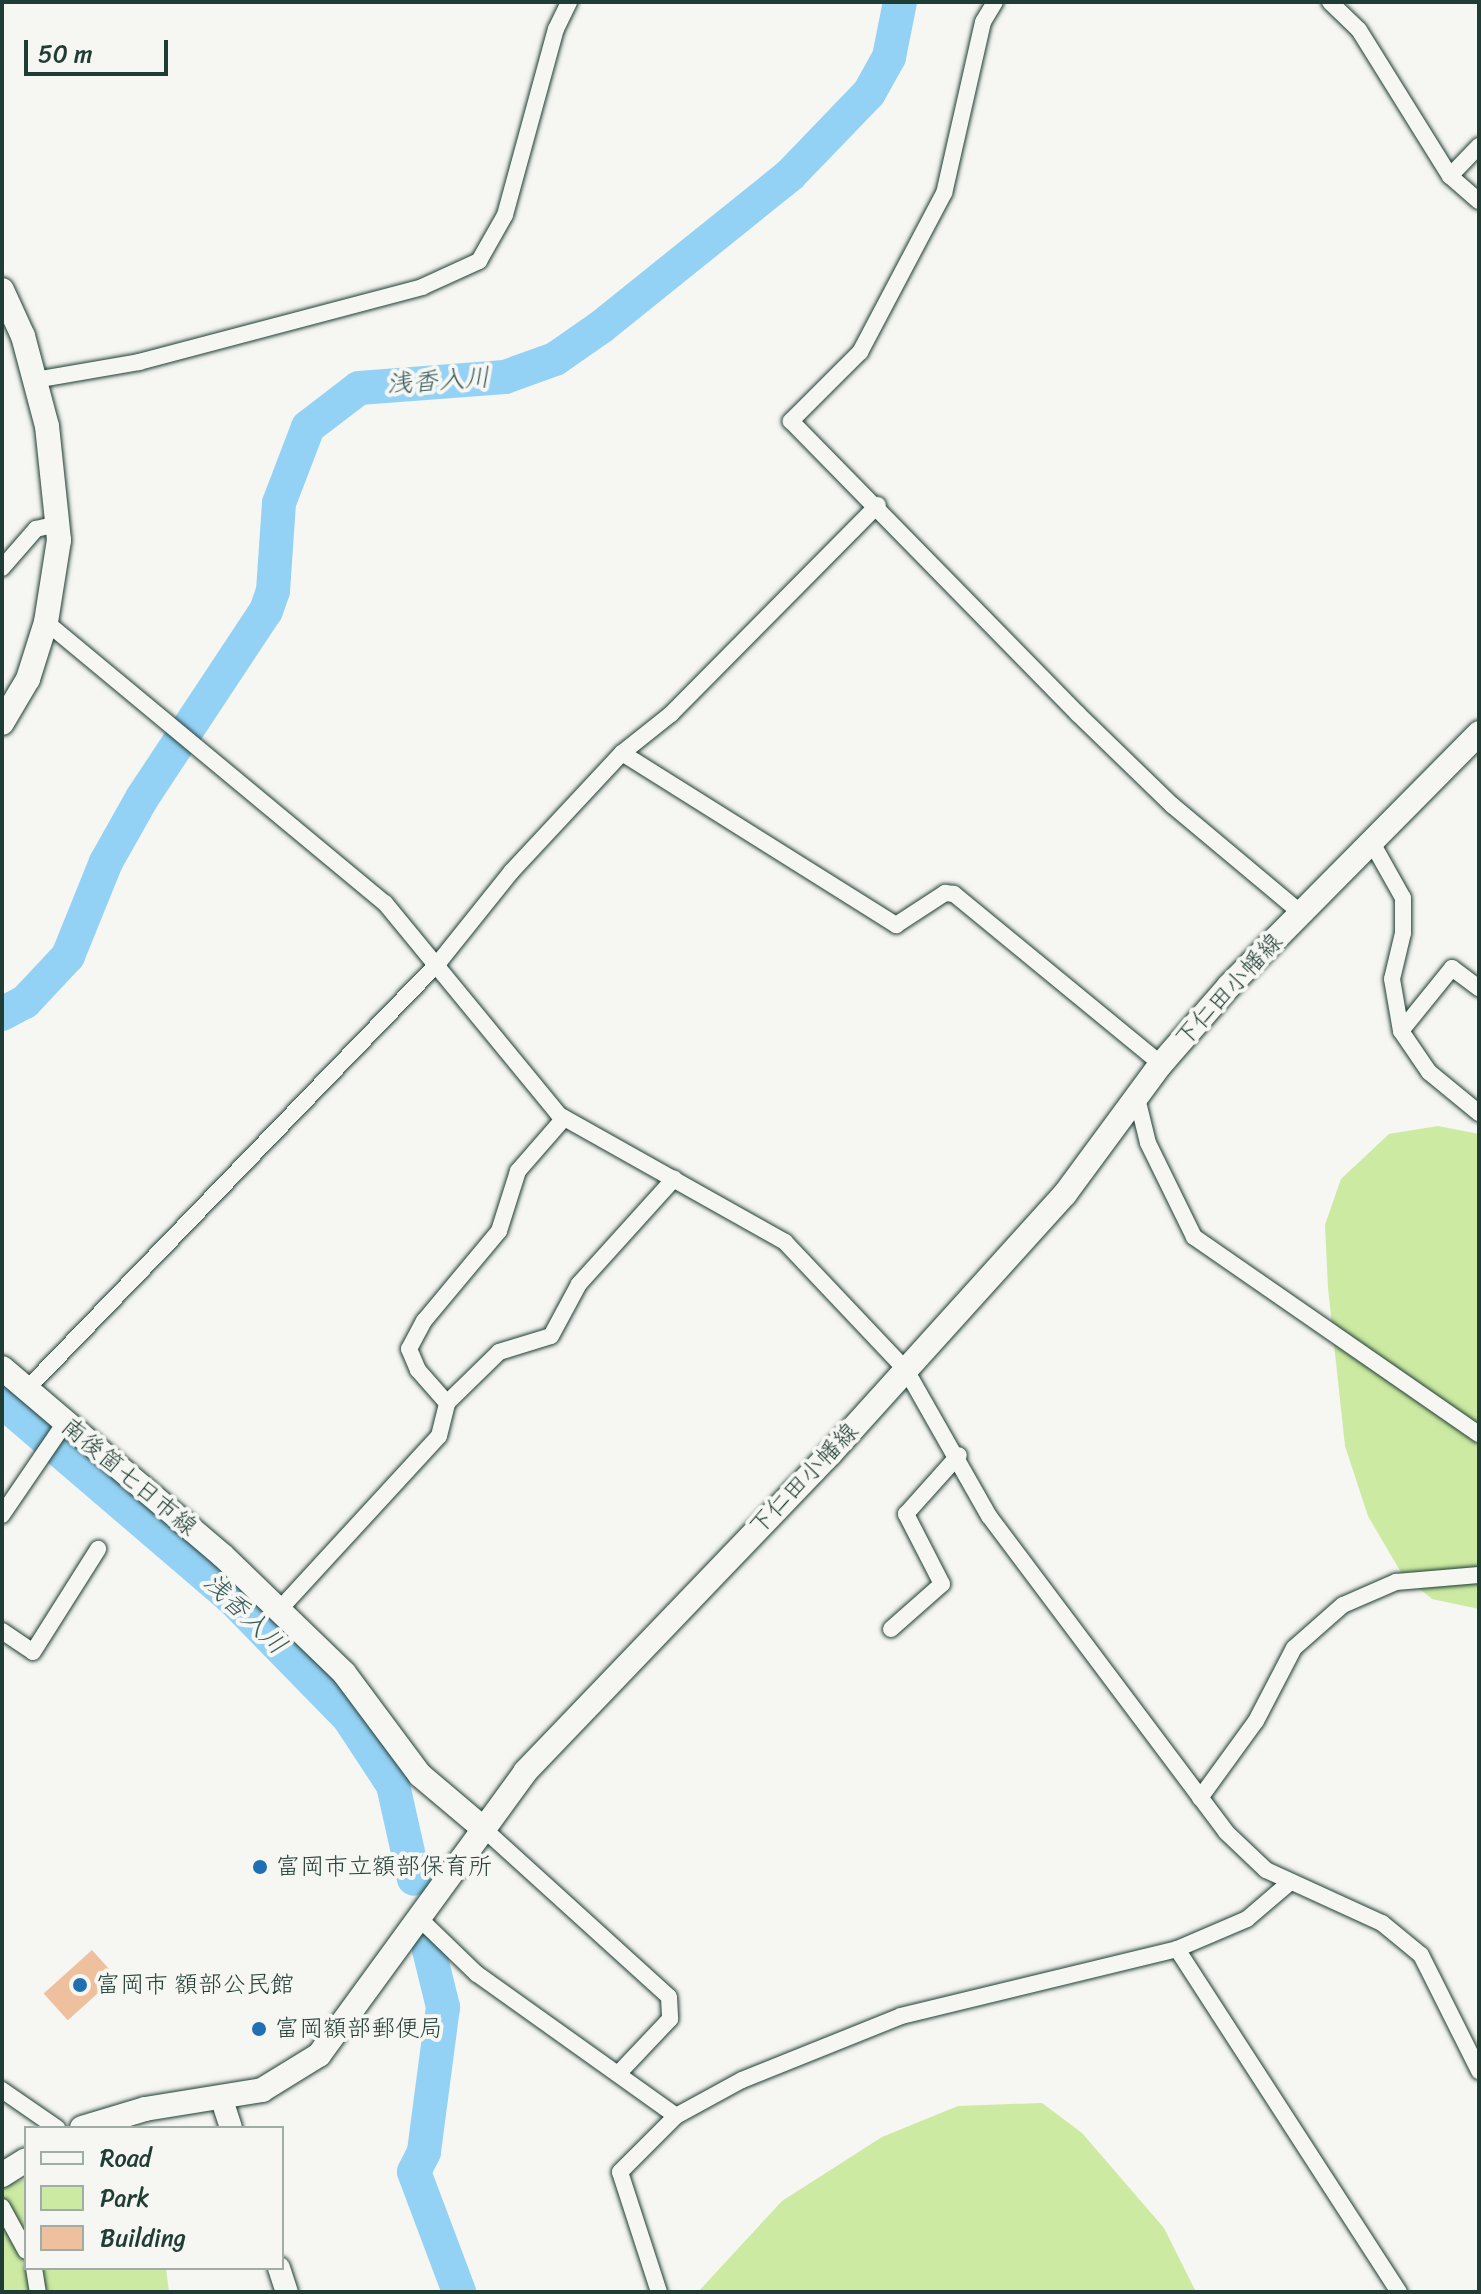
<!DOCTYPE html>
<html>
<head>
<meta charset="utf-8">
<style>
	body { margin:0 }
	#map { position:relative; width:1481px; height:2294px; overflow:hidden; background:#f6f6f2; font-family:Sriracha,"Klee One",sans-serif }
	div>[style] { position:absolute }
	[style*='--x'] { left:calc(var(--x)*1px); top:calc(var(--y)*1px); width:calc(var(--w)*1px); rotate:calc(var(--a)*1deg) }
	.green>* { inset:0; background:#cceaa2 }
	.river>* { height:34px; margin:-17px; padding:0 17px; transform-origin:17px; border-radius:17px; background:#94d2f5 }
	.building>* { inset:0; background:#eec09e; transform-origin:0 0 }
	.roads { filter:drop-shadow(0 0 2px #1f3d34) drop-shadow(0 0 2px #1f3d34) }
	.minor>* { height:16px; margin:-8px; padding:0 8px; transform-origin:8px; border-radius:8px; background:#f6f6f2 }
	.tertiary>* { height:22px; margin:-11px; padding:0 11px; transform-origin:11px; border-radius:11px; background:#f6f6f2 }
	.secondary>* { height:24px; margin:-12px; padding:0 12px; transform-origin:12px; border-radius:12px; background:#f6f6f2 }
	.dots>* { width:22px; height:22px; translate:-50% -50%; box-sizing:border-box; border:4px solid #f6f6f2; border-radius:50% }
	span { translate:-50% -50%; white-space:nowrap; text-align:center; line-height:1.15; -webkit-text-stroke:8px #f6f6f2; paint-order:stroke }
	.street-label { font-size:24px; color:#1f3d34 }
	.poi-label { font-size:24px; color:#1f3d34 }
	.left { translate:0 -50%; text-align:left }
	.water-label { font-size:26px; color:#365b5b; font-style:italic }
	.frame { position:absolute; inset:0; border:4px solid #1f3d34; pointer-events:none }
	.legend { position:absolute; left:24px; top:2126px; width:260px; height:144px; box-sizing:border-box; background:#f6f6f2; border:2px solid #a0aca6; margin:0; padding:10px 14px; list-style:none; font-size:24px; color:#1f3d34 }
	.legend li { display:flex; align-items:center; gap:16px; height:40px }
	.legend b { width:40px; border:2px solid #a0aca6 }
	.scale { position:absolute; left:24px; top:40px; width:144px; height:36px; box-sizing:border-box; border:4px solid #1f3d34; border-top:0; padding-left:10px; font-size:24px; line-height:28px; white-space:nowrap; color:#1f3d34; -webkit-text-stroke:6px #f6f6f2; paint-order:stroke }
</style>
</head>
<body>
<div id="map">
	<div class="green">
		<div style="clip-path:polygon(1438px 1126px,1479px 1134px,1479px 1609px,1432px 1599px,1402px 1574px,1368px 1516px,1345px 1446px,1328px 1288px,1325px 1225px,1341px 1179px,1389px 1134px)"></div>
		<div style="clip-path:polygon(1042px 2103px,1082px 2133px,1164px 2228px,1196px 2292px,698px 2292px,782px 2201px,882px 2137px,958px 2106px)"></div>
		<div style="clip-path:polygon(26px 2179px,26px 2268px,166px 2268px,169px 2292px,2px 2292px,2px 2186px)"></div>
	</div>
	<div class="river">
		<div style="--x:2;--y:1014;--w:26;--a:-28"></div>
		<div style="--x:25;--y:1002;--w:63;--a:-46.9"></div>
		<div style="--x:68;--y:956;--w:101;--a:-68"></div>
		<div style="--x:106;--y:862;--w:73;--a:-60.6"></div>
		<div style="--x:142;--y:798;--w:224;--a:-56.5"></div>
		<div style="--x:266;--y:611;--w:21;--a:-71"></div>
		<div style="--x:273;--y:591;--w:88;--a:-86.1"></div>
		<div style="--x:279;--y:503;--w:81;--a:-69.1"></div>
		<div style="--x:308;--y:427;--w:64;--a:-37.4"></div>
		<div style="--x:359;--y:388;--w:146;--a:-4.3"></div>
		<div style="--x:505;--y:377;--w:53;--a:-19.8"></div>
		<div style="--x:555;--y:359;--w:56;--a:-34.8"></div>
		<div style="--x:601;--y:327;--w:243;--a:-38.8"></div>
		<div style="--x:790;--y:175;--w:114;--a:-46.1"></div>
		<div style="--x:869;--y:93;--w:41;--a:-60.9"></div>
		<div style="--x:889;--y:57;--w:56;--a:-78.7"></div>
		<div style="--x:2;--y:1401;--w:301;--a:40.6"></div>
		<div style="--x:231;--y:1597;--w:169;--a:45.7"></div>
		<div style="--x:349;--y:1718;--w:80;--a:56.7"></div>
		<div style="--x:393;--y:1785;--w:96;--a:77.4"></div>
		<div style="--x:429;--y:1950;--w:59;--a:76.2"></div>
		<div style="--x:443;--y:2007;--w:146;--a:97.5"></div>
		<div style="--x:424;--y:2152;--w:22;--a:117"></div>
		<div style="--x:414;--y:2172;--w:128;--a:69.4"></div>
	</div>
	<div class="building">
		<div style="left:92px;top:1950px;width:36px;height:65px;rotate:48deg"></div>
	</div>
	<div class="roads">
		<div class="minor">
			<div style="--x:995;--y:2;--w:23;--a:121"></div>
			<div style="--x:983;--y:22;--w:175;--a:102.8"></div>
			<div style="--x:944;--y:193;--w:180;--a:117.8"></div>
			<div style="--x:860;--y:352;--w:98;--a:135"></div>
			<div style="--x:791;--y:421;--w:410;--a:45.6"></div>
			<div style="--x:1078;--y:714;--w:131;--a:44.1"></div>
			<div style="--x:1172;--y:805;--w:168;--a:39.9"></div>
			<div style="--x:1330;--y:2;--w:40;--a:44"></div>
			<div style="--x:1359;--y:30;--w:172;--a:58.1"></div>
			<div style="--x:1450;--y:176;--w:38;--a:41"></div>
			<div style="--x:1450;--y:176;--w:42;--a:-46"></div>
			<div style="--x:35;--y:380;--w:106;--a:-9.8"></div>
			<div style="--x:139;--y:362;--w:293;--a:-14.8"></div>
			<div style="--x:422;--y:287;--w:63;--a:-24.5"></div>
			<div style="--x:479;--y:261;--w:53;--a:-60.5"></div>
			<div style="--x:505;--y:215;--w:193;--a:-74.7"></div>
			<div style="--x:556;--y:29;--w:30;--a:-64"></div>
			<div style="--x:2;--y:568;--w:52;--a:-48.9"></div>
			<div style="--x:36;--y:529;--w:23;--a:-13"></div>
			<div style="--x:46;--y:622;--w:440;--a:39.7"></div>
			<div style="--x:385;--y:903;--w:274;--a:50.6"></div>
			<div style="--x:559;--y:1115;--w:259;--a:29.3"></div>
			<div style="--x:785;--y:1242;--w:176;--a:46.6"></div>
			<div style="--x:906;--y:1370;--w:168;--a:60.4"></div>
			<div style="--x:989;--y:1516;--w:395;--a:53.1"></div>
			<div style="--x:1226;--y:1832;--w:55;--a:43.5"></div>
			<div style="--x:1266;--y:1870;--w:128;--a:24.6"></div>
			<div style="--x:1382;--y:1923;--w:50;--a:39.4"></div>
			<div style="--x:1421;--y:1955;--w:130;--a:63.4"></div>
			<div style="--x:622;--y:753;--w:324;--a:32.1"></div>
			<div style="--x:896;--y:925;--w:59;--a:-33.1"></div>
			<div style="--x:945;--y:893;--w:9;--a:6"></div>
			<div style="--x:954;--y:894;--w:268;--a:39.4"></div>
			<div style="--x:1371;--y:841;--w:65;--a:60.7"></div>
			<div style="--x:1403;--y:898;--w:35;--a:90"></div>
			<div style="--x:1403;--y:933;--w:47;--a:103.4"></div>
			<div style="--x:1392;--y:979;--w:53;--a:80.2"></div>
			<div style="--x:1401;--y:1031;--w:50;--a:55.7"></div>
			<div style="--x:1429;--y:1072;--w:65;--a:39.4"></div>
			<div style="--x:1401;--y:1031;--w:81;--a:-51"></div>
			<div style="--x:1452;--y:968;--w:34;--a:37"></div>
			<div style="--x:1137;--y:1098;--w:46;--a:76.3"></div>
			<div style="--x:1148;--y:1143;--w:105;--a:63.9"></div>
			<div style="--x:1194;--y:1237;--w:346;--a:34.7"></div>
			<div style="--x:26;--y:1390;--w:595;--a:-46.02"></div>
			<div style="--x:439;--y:962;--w:115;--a:-51.3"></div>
			<div style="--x:511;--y:872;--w:163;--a:-47"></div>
			<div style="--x:622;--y:753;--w:63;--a:-38.5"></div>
			<div style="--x:671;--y:714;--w:294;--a:-45.3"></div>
			<div style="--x:447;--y:1403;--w:73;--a:-44.4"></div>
			<div style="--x:499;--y:1352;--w:54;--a:-17.1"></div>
			<div style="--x:551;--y:1336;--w:59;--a:-61.7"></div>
			<div style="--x:579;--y:1284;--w:142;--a:-47.9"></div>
			<div style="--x:2;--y:1515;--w:110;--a:-55.7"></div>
			<div style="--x:279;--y:1610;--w:236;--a:-47.4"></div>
			<div style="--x:439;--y:1436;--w:34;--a:-76"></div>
			<div style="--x:447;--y:1403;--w:44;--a:-131.3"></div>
			<div style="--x:418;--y:1370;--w:23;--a:-113"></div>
			<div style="--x:409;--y:1349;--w:32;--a:-62"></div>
			<div style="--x:424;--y:1321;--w:117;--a:-50.2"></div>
			<div style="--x:499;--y:1231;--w:63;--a:-72.4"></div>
			<div style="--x:518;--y:1171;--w:70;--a:-49"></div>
			<div style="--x:891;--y:1629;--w:68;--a:-41.4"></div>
			<div style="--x:942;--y:1584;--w:79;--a:-117.2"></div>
			<div style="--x:906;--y:1514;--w:79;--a:-48.1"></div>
			<div style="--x:2;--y:1631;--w:37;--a:34"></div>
			<div style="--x:33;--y:1652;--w:122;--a:-57.7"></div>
			<div style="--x:1200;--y:1798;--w:95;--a:-54"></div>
			<div style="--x:1256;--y:1721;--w:82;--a:-62.5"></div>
			<div style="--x:1294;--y:1648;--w:65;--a:-41.3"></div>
			<div style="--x:1343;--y:1605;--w:58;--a:-23.5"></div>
			<div style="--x:1396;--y:1582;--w:83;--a:-4.8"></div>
			<div style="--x:485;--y:1830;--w:248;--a:42.2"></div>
			<div style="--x:669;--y:1997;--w:22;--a:87"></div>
			<div style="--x:670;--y:2019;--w:74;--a:133.4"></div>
			<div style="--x:420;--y:1919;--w:79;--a:44"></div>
			<div style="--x:477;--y:1974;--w:244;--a:35.5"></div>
			<div style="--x:1177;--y:1949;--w:409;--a:57.1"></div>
			<div style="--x:2;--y:2090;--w:67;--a:34.6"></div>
			<div style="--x:2;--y:2207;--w:50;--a:61.4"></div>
			<div style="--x:34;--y:2268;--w:24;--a:81"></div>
			<div style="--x:659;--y:2292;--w:126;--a:-108"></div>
			<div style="--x:620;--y:2172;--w:79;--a:-45"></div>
			<div style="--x:676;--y:2116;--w:75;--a:-28.6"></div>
			<div style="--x:742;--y:2080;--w:171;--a:-21.9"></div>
			<div style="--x:901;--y:2016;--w:284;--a:-13.6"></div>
			<div style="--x:1177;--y:1949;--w:76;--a:-23.2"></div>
			<div style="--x:1247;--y:1919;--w:54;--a:-40.5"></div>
		</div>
		<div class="tertiary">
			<div style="--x:222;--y:2100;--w:29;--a:72"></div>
			<div style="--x:279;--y:2268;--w:25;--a:72"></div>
		</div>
		<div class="secondary">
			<div style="--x:2;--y:290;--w:51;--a:65.5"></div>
			<div style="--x:23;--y:336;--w:93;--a:75.1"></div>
			<div style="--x:47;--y:426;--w:115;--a:84"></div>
			<div style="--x:59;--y:540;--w:83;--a:99"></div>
			<div style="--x:46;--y:622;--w:60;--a:107.5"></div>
			<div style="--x:28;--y:679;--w:51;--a:120.6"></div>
			<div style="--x:2;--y:1368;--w:290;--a:40.4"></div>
			<div style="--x:223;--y:1556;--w:168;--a:44"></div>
			<div style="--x:344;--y:1673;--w:127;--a:53.3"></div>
			<div style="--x:420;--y:1775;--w:85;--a:40.2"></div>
			<div style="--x:82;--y:2128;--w:66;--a:-16.8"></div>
			<div style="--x:145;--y:2109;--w:119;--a:-9.2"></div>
			<div style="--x:262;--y:2090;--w:67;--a:-31.6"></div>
			<div style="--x:319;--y:2055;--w:350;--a:-53.9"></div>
			<div style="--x:525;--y:1772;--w:441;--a:-46.2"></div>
			<div style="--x:830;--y:1454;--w:350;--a:-47.9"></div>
			<div style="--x:1065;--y:1194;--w:162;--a:-53.6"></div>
			<div style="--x:1161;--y:1064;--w:103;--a:-48.9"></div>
			<div style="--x:1229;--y:986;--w:356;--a:-45.3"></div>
			<div style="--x:2;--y:2175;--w:28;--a:-32"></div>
		</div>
	</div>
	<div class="dots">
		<div style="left:260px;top:1867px;background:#1f6fb2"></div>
		<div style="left:80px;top:1985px;background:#1f6fb2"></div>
		<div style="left:259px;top:2029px;background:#1f6fb2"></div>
	</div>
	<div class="street-label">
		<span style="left:1229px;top:990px;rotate:-47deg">下仁田小幡線</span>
		<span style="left:129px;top:1477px;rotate:40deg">南後箇七日市線</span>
		<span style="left:804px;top:1479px;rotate:-46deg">下仁田小幡線</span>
	</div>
	<div class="poi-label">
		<span class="left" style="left:276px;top:1867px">富岡市立額部保育所</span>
		<span class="left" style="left:96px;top:1985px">富岡市 額部公民館</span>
		<span class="left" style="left:275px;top:2029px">富岡額部郵便局</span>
	</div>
	<div class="water-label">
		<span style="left:438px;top:381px;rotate:-4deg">浅香入川</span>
		<span style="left:245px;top:1614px;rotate:44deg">浅香入川</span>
	</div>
	<div class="frame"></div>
	<ul class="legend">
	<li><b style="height:10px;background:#f6f6f2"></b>Road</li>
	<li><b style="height:22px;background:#cceaa2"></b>Park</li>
	<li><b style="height:22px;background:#eec09e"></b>Building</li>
	</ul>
	<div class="scale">50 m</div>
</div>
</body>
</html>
